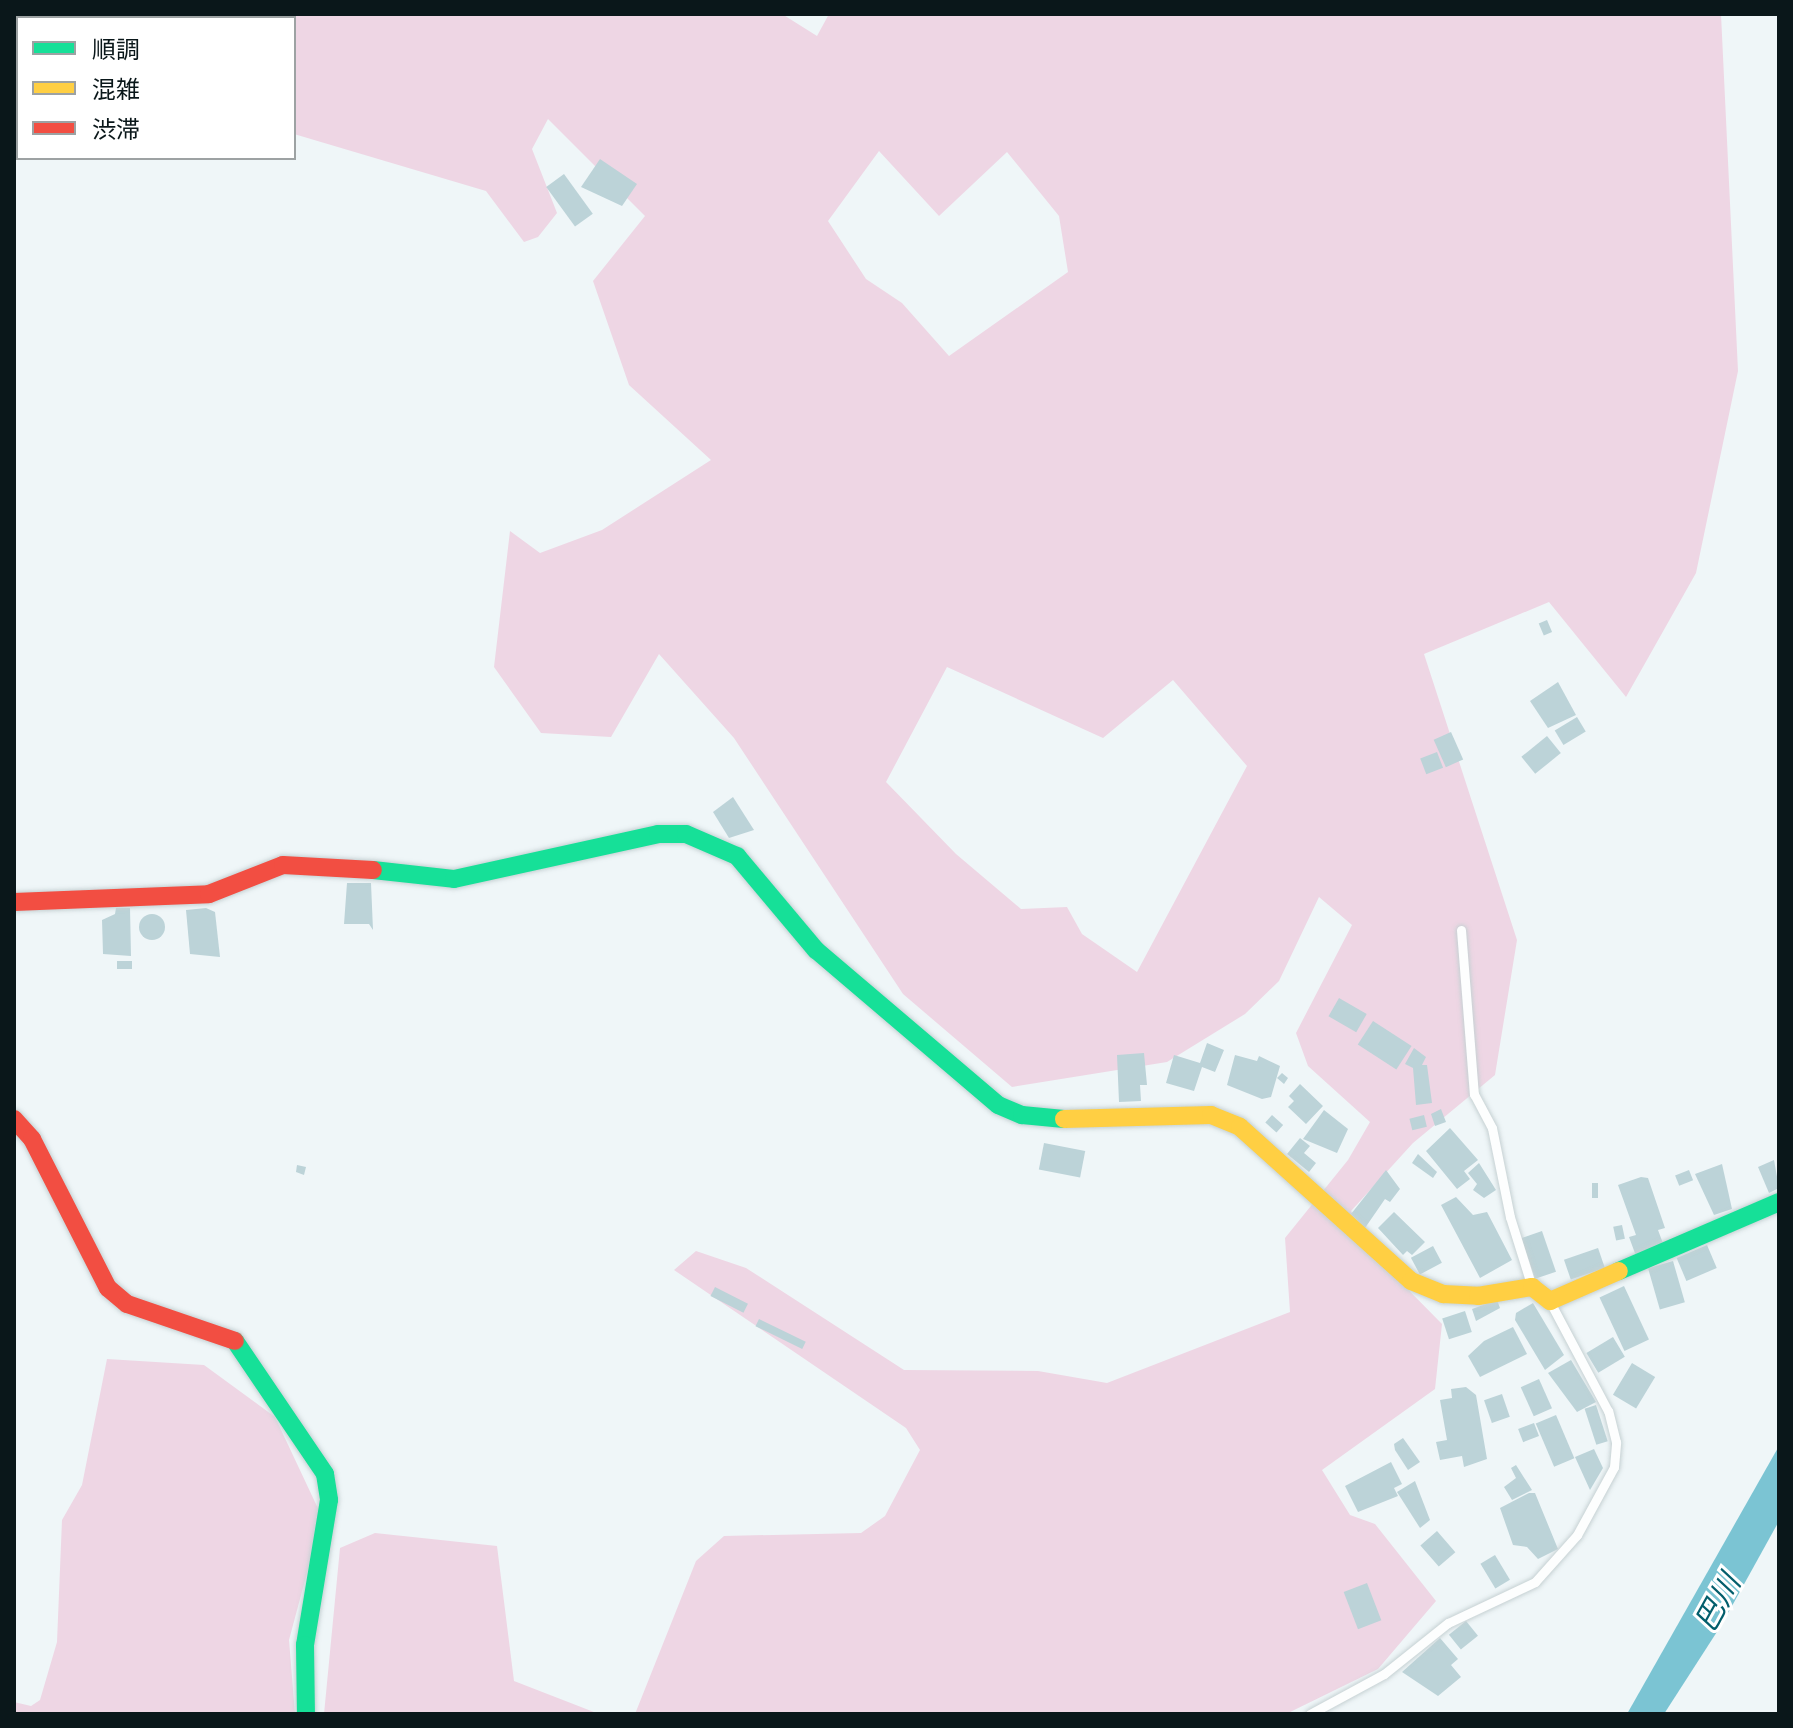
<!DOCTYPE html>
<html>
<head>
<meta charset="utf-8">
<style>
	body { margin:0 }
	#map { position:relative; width:1793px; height:1728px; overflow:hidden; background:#eff6f8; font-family:Jost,"Noto Sans JP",sans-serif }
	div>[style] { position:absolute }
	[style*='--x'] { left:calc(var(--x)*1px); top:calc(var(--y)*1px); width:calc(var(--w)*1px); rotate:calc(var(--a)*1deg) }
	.green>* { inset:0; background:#eed6e4 }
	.water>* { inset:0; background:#7bc4d3 }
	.building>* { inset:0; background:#bcd3d8; transform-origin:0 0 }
	.round { border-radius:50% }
	.roads { filter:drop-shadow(0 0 2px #c6d1d3) drop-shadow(0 0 2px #c6d1d3) }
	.lane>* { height:9px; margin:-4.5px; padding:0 4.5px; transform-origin:4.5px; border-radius:4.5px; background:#fdfefe }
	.street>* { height:18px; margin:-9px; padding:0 9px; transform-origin:9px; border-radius:9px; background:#fdfefe }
	.fast>* { height:18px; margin:-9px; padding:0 9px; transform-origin:9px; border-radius:9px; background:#16e098 }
	.slow>* { height:18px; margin:-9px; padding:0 9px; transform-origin:9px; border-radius:9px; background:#ffcf43 }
	.jam>* { height:18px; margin:-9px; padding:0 9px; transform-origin:9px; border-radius:9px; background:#f24e42 }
	span { translate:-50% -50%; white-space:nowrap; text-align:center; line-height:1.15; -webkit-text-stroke:6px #fff; paint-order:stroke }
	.water-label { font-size:30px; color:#035e6c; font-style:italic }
	.frame { position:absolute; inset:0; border:16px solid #0a171a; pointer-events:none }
	.legend { position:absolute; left:16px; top:16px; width:280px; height:144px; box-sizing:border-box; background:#fff; border:2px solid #9da2a3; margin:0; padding:10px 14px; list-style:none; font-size:24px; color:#0a171a }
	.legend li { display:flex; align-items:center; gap:16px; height:40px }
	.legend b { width:40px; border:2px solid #9da2a3 }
</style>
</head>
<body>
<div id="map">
	<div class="green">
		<div style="clip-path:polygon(evenodd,222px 14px,782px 14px,817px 36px,829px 14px,1721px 14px,1738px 371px,1696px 573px,1626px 697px,1549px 602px,1424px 654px,1517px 940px,1495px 1075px,1413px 1143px,1351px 1211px,1371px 1252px,1442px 1324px,1435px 1389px,1322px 1470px,1350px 1515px,1375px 1524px,1436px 1601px,1378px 1669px,1286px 1714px,635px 1714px,696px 1561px,724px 1536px,861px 1533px,885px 1516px,920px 1450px,906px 1428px,674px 1270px,696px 1251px,746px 1268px,904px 1370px,1038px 1371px,1107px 1383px,1290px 1312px,1285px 1238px,1348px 1160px,1370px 1122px,1308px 1066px,1296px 1033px,1352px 925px,1319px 897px,1279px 981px,1245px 1014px,1167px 1062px,1012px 1087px,903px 994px,734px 738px,659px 654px,611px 737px,541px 733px,494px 667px,510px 531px,540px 553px,602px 530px,711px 460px,629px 385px,593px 281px,645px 216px,548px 119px,532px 149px,557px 213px,538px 237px,524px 242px,486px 191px,294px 134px,294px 18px,222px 14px,879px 151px,939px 216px,1007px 152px,1059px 216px,1068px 272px,949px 356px,902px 303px,866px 279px,828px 221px,879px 151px,222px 14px,947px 667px,1103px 738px,1173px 680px,1247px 766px,1137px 972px,1082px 934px,1067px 907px,1021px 909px,956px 854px,886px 782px,947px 667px)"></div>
		<div style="clip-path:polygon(107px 1359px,204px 1365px,275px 1417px,322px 1517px,289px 1640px,295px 1714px,14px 1714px,14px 1702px,31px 1706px,40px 1700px,57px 1642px,62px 1520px,82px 1485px)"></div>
		<div style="clip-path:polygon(375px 1533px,497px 1546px,514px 1681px,599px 1714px,324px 1714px,340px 1548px)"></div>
	</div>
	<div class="water">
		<div style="clip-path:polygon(1779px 1446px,1779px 1521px,1722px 1624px,1664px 1714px,1627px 1714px)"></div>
	</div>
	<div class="building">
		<div style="clip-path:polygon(600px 159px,637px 184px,622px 206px,581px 187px)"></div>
		<div style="left:564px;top:174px;width:49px;height:22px;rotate:54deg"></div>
		<div style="left:1547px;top:620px;width:13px;height:9px;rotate:67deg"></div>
		<div style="clip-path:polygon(1558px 682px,1576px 715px,1548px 728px,1530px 701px)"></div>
		<div style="left:1577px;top:717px;width:17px;height:26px;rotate:59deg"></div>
		<div style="left:1451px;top:732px;width:30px;height:19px;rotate:66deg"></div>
		<div style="left:1547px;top:736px;width:22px;height:33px;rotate:51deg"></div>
		<div style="left:1437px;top:752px;width:17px;height:18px;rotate:69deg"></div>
		<div style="clip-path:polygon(733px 797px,754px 830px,729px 838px,713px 812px)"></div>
		<div style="clip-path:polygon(347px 883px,371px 883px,373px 930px,369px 924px,344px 924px)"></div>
		<div style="clip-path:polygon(116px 908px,130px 908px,131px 956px,103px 954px,102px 920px,115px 914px)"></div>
		<div style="clip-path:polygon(206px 908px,215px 912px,220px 957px,190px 954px,186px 910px)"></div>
		<div class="round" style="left:139px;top:914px;width:26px;height:26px"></div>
		<div style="left:117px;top:961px;width:15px;height:8px"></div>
		<div style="left:1339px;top:998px;width:32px;height:21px;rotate:30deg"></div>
		<div style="left:1373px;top:1021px;width:46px;height:28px;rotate:33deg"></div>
		<div style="clip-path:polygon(1207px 1043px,1224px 1050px,1215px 1072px,1202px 1067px,1194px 1091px,1166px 1083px,1174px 1055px,1200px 1063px)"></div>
		<div style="clip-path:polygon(1414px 1048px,1426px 1057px,1422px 1065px,1427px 1065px,1432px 1103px,1416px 1105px,1413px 1068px,1405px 1064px)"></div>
		<div style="clip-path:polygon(1144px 1053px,1147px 1085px,1140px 1085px,1141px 1101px,1119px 1102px,1117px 1055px)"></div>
		<div style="clip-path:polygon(1235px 1055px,1257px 1061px,1259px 1056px,1280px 1066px,1271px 1097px,1262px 1099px,1227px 1085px)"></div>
		<div style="clip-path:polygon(1282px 1073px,1288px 1078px,1284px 1084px,1277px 1078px)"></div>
		<div style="clip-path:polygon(1300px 1084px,1323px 1106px,1306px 1124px,1288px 1107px,1294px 1101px,1289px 1096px)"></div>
		<div style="clip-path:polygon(1441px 1109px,1446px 1122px,1435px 1126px,1431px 1114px)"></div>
		<div style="clip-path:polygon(1324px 1110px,1348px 1129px,1337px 1153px,1303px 1139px)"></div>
		<div style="left:1272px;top:1115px;width:15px;height:10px;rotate:42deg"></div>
		<div style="left:1424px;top:1115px;width:12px;height:15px;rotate:76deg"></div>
		<div style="clip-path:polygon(1450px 1128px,1478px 1160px,1464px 1171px,1470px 1179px,1457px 1189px,1426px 1151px)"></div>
		<div style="clip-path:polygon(1300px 1138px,1310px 1146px,1304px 1153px,1316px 1163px,1309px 1172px,1287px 1154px)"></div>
		<div style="left:1044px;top:1143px;width:42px;height:27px;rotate:11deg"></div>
		<div style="clip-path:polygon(1418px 1154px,1437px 1172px,1433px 1178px,1412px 1163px)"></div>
		<div style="clip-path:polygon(1774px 1160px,1779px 1188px,1769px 1193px,1758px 1167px)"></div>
		<div style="clip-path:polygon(1479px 1163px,1496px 1190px,1484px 1198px,1473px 1190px,1477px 1184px,1468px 1173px)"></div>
		<div style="clip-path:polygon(1722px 1164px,1732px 1209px,1714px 1215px,1695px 1174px)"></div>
		<div style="clip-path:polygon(297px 1165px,306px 1167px,304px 1175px,296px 1172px)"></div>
		<div style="clip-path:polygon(1386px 1170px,1400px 1189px,1390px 1202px,1385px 1199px,1365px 1228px,1351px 1214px)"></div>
		<div style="left:1689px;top:1170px;width:11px;height:15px;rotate:68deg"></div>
		<div style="clip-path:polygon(1641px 1177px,1648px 1178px,1665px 1228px,1658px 1230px,1664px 1246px,1636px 1256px,1629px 1237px,1636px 1235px,1618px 1185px)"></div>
		<div style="left:1592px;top:1183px;width:6px;height:15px"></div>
		<div style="clip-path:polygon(1456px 1197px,1473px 1215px,1487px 1212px,1512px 1260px,1480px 1278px,1441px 1205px)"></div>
		<div style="clip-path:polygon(1394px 1212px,1425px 1242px,1412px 1255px,1407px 1251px,1403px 1255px,1378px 1228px)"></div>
		<div style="left:1622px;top:1225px;width:14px;height:9px;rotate:78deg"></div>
		<div style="left:1542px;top:1231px;width:43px;height:22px;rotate:71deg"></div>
		<div style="left:1707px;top:1245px;width:25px;height:33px;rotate:67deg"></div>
		<div style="left:1433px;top:1246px;width:19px;height:25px;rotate:62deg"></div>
		<div style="left:1598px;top:1248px;width:21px;height:36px;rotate:71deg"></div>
		<div style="left:1673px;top:1261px;width:43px;height:26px;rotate:74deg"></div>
		<div style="left:1624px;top:1286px;width:59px;height:27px;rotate:65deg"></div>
		<div style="left:715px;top:1287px;width:37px;height:10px;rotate:27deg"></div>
		<div style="clip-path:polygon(1497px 1300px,1500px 1308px,1476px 1321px,1472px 1309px)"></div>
		<div style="clip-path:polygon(1533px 1303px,1564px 1355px,1545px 1370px,1515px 1320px,1516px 1313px)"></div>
		<div style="left:1465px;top:1311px;width:22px;height:24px;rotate:72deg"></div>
		<div style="left:759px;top:1319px;width:52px;height:8px;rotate:26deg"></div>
		<div style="clip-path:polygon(1513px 1327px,1527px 1354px,1480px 1377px,1468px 1356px,1484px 1341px)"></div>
		<div style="left:1613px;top:1337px;width:23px;height:31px;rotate:59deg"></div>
		<div style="clip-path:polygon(1571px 1360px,1596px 1402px,1577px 1412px,1548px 1373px)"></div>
		<div style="left:1632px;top:1363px;width:27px;height:37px;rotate:31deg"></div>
		<div style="left:1539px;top:1379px;width:32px;height:20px;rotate:66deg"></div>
		<div style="clip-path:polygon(1466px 1387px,1476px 1395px,1487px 1459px,1464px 1467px,1462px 1456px,1440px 1460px,1436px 1442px,1447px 1440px,1440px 1400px,1452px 1398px,1451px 1389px)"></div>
		<div style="left:1502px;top:1394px;width:24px;height:19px;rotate:71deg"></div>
		<div style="left:1596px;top:1405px;width:38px;height:12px;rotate:72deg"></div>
		<div style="left:1556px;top:1415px;width:47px;height:22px;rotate:67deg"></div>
		<div style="left:1534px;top:1423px;width:14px;height:17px;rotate:69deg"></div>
		<div style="clip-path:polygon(1403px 1438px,1420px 1462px,1408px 1470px,1395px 1450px,1394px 1444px)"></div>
		<div style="clip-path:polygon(1594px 1449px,1603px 1468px,1590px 1490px,1575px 1457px)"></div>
		<div style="clip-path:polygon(1391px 1462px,1402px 1484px,1394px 1488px,1398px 1496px,1358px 1512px,1345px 1486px)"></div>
		<div style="clip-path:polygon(1516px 1465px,1532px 1490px,1512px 1500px,1504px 1487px,1516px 1478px,1511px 1468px)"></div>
		<div style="clip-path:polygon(1415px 1481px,1430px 1520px,1420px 1528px,1397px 1492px)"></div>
		<div style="clip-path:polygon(1529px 1493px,1535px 1493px,1558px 1549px,1538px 1559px,1527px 1547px,1513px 1545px,1500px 1508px)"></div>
		<div style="left:1437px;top:1531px;width:28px;height:22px;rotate:49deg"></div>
		<div style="left:1495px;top:1555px;width:29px;height:17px;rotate:59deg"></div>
		<div style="left:1367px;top:1583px;width:40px;height:25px;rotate:69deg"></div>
		<div style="left:1466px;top:1621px;width:19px;height:22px;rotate:51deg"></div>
		<div style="clip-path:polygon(1440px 1638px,1458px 1659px,1451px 1665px,1461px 1677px,1438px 1696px,1402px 1672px)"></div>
	</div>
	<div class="roads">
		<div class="lane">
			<div style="--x:1461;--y:930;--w:165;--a:85.5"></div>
			<div style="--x:1474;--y:1094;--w:38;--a:62"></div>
			<div style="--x:1492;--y:1128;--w:91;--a:78.6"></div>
			<div style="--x:1510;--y:1217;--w:70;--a:72.6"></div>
			<div style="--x:1310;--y:1714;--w:84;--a:-28.4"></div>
			<div style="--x:1384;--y:1674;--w:82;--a:-38.6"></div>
			<div style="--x:1448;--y:1623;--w:96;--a:-25.2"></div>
			<div style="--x:1535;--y:1582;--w:63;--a:-48.2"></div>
			<div style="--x:1577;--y:1535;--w:77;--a:-61.4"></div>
			<div style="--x:1614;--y:1467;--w:25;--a:-85"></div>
			<div style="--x:1616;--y:1442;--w:32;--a:-104"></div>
			<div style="--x:1608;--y:1411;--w:121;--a:-118"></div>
		</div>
		<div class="street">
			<div style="--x:40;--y:18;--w:7;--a:-34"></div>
			<div style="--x:14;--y:34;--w:4;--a:-27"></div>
		</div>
		<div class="fast">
			<div style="--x:373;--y:870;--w:81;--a:6.3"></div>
			<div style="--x:454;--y:879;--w:209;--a:-12.4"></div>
			<div style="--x:658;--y:834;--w:28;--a:0"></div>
			<div style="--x:686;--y:834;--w:56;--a:23.3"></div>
			<div style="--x:737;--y:856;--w:123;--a:50"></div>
			<div style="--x:816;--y:950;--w:239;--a:40.4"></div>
			<div style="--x:998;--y:1105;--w:26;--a:23"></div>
			<div style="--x:1022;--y:1115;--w:42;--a:5.4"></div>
			<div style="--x:1619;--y:1271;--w:174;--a:-23.3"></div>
			<div style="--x:235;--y:1341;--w:161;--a:55.9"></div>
			<div style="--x:325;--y:1474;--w:26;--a:81"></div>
			<div style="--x:329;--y:1500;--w:147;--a:99.4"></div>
			<div style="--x:305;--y:1645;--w:69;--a:89.2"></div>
		</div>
		<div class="slow">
			<div style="--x:1064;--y:1119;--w:147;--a:-1.6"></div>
			<div style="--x:1211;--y:1115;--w:31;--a:22"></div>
			<div style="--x:1240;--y:1127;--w:230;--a:42"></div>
			<div style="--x:1411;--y:1281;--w:35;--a:22"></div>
			<div style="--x:1443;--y:1294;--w:35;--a:3"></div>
			<div style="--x:1478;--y:1296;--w:55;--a:-9.5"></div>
			<div style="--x:1532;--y:1287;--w:23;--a:38"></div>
			<div style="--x:1550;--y:1301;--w:75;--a:-23.5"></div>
		</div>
		<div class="jam">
			<div style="--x:14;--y:902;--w:195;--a:-2.3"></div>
			<div style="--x:209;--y:894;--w:79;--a:-21.4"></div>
			<div style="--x:283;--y:865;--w:90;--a:3.2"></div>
			<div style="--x:14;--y:1119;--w:27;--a:48"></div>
			<div style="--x:32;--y:1139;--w:167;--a:63"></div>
			<div style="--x:108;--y:1288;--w:25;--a:40"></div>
			<div style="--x:127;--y:1304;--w:114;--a:18.9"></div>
		</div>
	</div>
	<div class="water-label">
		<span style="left:1718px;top:1603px;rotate:-61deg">巴川</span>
	</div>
	<div class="frame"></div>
	<ul class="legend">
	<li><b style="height:10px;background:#16e098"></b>順調</li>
	<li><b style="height:10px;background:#ffcf43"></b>混雑</li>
	<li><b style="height:10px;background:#f24e42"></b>渋滞</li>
	</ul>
</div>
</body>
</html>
